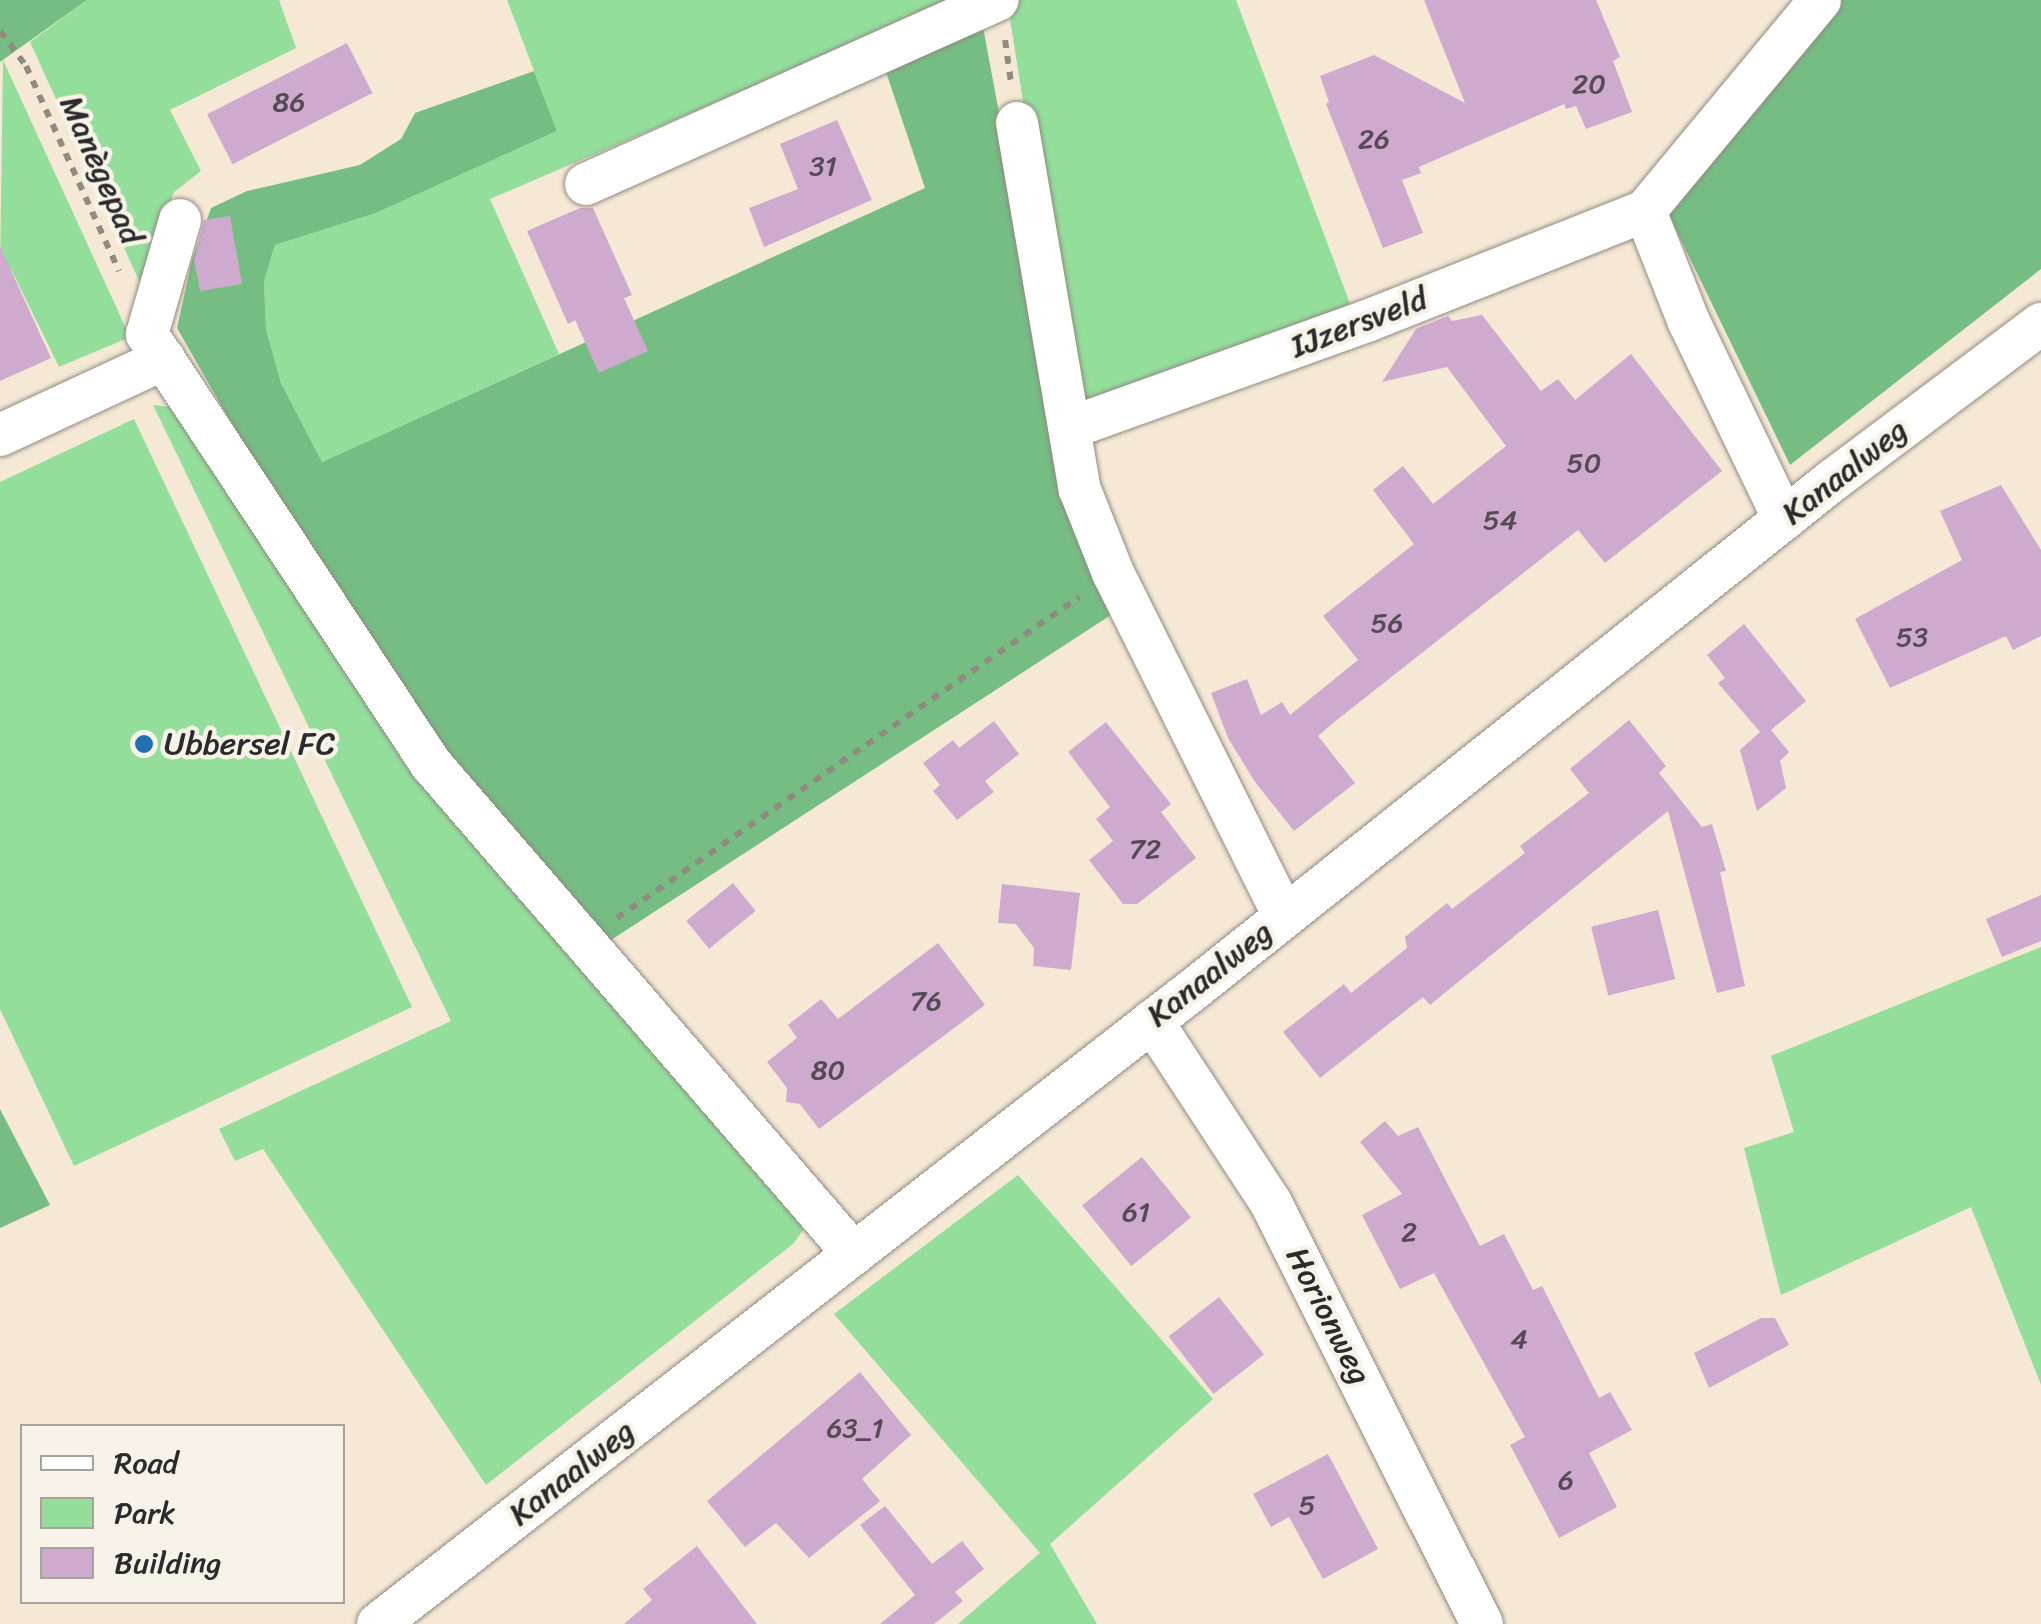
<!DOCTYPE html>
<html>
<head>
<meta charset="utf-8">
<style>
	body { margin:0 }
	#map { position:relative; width:2041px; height:1624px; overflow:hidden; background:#f5e8d5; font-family:Sriracha,sans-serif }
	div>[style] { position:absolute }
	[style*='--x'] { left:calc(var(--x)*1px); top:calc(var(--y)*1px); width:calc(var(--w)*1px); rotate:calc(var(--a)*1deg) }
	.green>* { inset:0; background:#93de9b }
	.forest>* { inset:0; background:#76bd83 }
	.building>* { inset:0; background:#cfaacf; transform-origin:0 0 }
	.path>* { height:6px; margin-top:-3px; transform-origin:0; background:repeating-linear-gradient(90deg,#908a80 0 8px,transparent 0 16px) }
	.roads { filter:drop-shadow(0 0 2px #908a80) drop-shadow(0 0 2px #908a80) }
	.minor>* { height:42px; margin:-21px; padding:0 21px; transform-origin:21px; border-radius:21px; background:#fff }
	.dots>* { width:28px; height:28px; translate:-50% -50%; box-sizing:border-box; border:5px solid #f7f3e8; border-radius:50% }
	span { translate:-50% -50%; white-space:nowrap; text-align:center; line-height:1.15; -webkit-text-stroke:9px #f7f3e8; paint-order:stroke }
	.number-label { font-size:28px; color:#544b54 }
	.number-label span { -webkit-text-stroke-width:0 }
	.street-label { font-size:32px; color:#2b2b2b }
	.poi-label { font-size:32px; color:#2b2b2b }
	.left { translate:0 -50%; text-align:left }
	.legend { position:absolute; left:20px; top:1424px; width:325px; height:180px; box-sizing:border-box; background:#f7f3e8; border:2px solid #a5a39c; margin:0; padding:12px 18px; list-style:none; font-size:30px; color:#2b2b2b }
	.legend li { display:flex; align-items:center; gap:20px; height:50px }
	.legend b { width:50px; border:2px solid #a5a39c }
</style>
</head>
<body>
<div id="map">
	<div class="green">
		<div style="clip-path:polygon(87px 0,279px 0,296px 48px,170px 110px,201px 171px,174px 192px,141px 285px,30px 42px)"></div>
		<div style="clip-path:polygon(507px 0,955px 0,490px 199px,559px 354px,322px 462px,281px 383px,266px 329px,264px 281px,275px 245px,376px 213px,557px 131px)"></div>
		<div style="clip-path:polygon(1007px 0,1236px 0,1355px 317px,1085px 402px,1068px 386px)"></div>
		<div style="clip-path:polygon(3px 60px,130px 337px,59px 367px,11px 269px,0 273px)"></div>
		<div style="clip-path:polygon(153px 405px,170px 407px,193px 422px,404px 763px,805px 1227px,794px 1243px,486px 1485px,263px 1149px,235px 1161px,219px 1129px,451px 1021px)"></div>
		<div style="clip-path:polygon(134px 419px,412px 1007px,74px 1166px,0 1009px,0 482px)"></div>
		<div style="clip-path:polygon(2041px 947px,2041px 1385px,1971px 1207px,1781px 1295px,1744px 1148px,1794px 1132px,1771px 1056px)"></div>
		<div style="clip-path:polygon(1018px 1175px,1213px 1399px,1050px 1544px,1097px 1624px,958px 1624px,1040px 1553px,834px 1314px)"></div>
	</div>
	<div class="forest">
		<div style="clip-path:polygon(0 0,87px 0,0 62px)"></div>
		<div style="clip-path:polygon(1842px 0,2041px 0,2041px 269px,1790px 465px,1664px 205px)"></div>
		<div style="clip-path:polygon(983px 27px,1054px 407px,1114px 613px,611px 940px,449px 755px,265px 482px,177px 328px,192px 260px,211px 208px,247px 191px,360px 165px,401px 139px,415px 113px,534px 71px,557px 131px,376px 213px,275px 245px,264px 281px,266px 329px,281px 383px,322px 462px,925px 188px,885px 69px)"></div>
		<div style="clip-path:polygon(0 1109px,50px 1205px,0 1228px)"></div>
	</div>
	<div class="building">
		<div style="clip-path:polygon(1424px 0,1596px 0,1620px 57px,1613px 61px,1632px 112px,1586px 129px,1576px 106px,1566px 109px,1564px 104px,1419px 167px,1421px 173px,1402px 180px,1423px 233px,1383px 248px,1326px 104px,1329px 102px,1320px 76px,1374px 55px,1465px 103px)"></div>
		<div style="left:347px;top:43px;width:56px;height:157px;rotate:63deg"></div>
		<div style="clip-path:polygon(837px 120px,872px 200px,764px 247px,749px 208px,798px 189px,780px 144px)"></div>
		<div style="clip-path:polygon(580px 208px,593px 208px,632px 295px,624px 298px,648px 351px,599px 373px,575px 320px,568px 324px,527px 231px)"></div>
		<div style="clip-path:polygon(230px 216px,242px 284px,200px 291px,194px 260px,204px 220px)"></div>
		<div style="clip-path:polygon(0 246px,51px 358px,0 381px)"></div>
		<div style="clip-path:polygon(1482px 315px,1541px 391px,1558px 379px,1575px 400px,1631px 354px,1722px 471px,1605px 563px,1578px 530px,1333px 723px,1318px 736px,1355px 783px,1294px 831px,1255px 782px,1228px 738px,1211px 693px,1247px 679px,1261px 715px,1282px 702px,1290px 715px,1358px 660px,1323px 616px,1414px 544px,1373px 490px,1403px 466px,1433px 504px,1506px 446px,1447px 367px,1382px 382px,1416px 329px,1448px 316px,1452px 321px)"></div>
		<div style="clip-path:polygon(2001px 485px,2041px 550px,2041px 636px,2013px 650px,2006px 636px,1890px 688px,1855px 619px,1962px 560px,1940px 511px)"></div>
		<div style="clip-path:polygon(1744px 624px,1806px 701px,1771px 730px,1789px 752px,1780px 761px,1786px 788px,1757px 811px,1740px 750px,1760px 732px,1718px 683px,1725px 678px,1707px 655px)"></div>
		<div style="clip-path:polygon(1629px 720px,1666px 766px,1659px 773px,1702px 827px,1712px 824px,1726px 871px,1720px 872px,1745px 986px,1717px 993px,1668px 811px,1430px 1005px,1423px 997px,1320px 1078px,1283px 1032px,1344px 984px,1351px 993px,1407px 948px,1405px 937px,1447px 903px,1452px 909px,1525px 853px,1520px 846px,1589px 793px,1570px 769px)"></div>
		<div style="clip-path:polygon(994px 721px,1019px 754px,985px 781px,994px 792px,957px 820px,933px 791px,940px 785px,923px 763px,953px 740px,959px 748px)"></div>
		<div style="clip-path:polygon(1106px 722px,1171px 804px,1161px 812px,1196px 858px,1137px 904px,1123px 904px,1089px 860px,1113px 841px,1096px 819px,1110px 807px,1068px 752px)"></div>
		<div style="left:733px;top:883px;width:36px;height:60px;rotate:51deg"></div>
		<div style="clip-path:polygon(1002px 884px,1080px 893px,1071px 970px,1033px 966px,1034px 948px,1016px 924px,998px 923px)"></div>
		<div style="clip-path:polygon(2041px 895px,2041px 941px,2002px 957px,1986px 919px)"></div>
		<div style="left:1658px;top:910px;width:71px;height:69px;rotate:76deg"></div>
		<div style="clip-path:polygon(938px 943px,985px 1005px,819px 1129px,800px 1104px,786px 1102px,787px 1088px,767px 1062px,797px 1038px,788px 1025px,821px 999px,838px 1019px)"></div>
		<div style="clip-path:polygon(1385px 1121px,1398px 1136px,1418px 1127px,1480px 1246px,1504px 1234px,1533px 1290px,1542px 1286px,1599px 1398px,1610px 1392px,1632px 1430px,1589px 1453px,1617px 1507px,1559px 1538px,1510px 1445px,1525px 1437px,1434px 1273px,1400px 1289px,1362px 1215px,1402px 1194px,1360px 1142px)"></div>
		<div style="left:1142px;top:1157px;width:78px;height:77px;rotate:51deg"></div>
		<div style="left:1219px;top:1297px;width:73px;height:64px;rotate:52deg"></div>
		<div style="clip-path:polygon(1761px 1318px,1775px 1318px,1789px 1345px,1709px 1388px,1694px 1353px)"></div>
		<div style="clip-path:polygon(860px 1372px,911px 1435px,862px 1479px,880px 1501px,809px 1558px,776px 1523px,745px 1547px,707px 1501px)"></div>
		<div style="clip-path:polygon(1328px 1454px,1378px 1549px,1323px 1579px,1289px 1517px,1271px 1527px,1253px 1494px)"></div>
		<div style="clip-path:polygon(885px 1506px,932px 1564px,962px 1541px,984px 1569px,955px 1592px,963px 1601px,934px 1624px,880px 1624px,915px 1595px,860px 1525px)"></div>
		<div style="clip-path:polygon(697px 1546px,757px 1624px,624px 1624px,652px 1600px,643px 1589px)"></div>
	</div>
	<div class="path">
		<div style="--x:0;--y:31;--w:44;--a:53.4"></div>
		<div style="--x:26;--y:66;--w:225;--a:65.6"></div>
		<div style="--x:1005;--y:40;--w:42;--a:81.9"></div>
		<div style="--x:617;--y:918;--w:563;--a:-34.79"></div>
	</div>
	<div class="roads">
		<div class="minor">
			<div style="--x:1017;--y:123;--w:372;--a:80.3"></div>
			<div style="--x:1080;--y:490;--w:89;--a:68.3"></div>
			<div style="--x:1113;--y:573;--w:383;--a:63.5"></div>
			<div style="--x:586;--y:184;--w:451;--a:-24.1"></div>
			<div style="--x:1645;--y:211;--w:119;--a:68.4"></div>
			<div style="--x:1689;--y:322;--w:219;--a:64.3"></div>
			<div style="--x:180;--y:220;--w:119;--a:106.1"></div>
			<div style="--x:147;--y:334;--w:515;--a:56.56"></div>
			<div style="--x:431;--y:764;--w:647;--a:49.2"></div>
			<div style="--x:1070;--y:428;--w:316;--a:-19.8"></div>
			<div style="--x:1367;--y:321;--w:299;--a:-21.6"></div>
			<div style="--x:1645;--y:211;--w:274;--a:-50.3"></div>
			<div style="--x:0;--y:435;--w:181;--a:-24.9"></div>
			<div style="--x:1152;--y:1021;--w:217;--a:56.8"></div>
			<div style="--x:1271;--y:1203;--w:471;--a:63.4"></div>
			<div style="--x:378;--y:1624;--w:1034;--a:-37.89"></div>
			<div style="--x:1194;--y:989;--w:817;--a:-38.54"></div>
			<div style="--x:1833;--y:480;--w:260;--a:-36.9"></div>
		</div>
	</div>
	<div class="dots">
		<div style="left:144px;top:744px;background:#1f6fb2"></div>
	</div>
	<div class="number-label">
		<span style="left:1589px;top:84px">20</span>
		<span style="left:289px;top:102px">86</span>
		<span style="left:1374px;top:139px">26</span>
		<span style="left:823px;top:166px">31</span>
		<span style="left:1584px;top:463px">50</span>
		<span style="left:1500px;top:520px">54</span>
		<span style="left:1387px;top:623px">56</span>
		<span style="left:1912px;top:637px">53</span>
		<span style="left:1145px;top:849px">72</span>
		<span style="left:926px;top:1001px">76</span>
		<span style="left:828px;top:1070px">80</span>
		<span style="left:1136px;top:1212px">61</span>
		<span style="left:1409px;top:1232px">2</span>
		<span style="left:1519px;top:1339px">4</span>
		<span style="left:855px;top:1428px">63_1</span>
		<span style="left:1566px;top:1480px">6</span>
		<span style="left:1307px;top:1505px">5</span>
	</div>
	<div class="street-label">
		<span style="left:101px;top:170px;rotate:66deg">Manègepad</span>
		<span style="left:1359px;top:323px;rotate:-21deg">IJzersveld</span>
		<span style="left:1845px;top:472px;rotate:-38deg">Kanaalweg</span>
		<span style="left:1210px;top:974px;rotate:-38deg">Kanaalweg</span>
		<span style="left:1328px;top:1316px;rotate:63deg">Horionweg</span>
		<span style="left:572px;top:1473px;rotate:-38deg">Kanaalweg</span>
	</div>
	<div class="poi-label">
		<span class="left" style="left:164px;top:744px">Ubbersel FC</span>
	</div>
	<ul class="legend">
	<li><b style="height:12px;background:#fff"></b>Road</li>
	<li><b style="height:28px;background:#93de9b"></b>Park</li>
	<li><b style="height:28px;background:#cfaacf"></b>Building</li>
	</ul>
</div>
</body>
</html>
